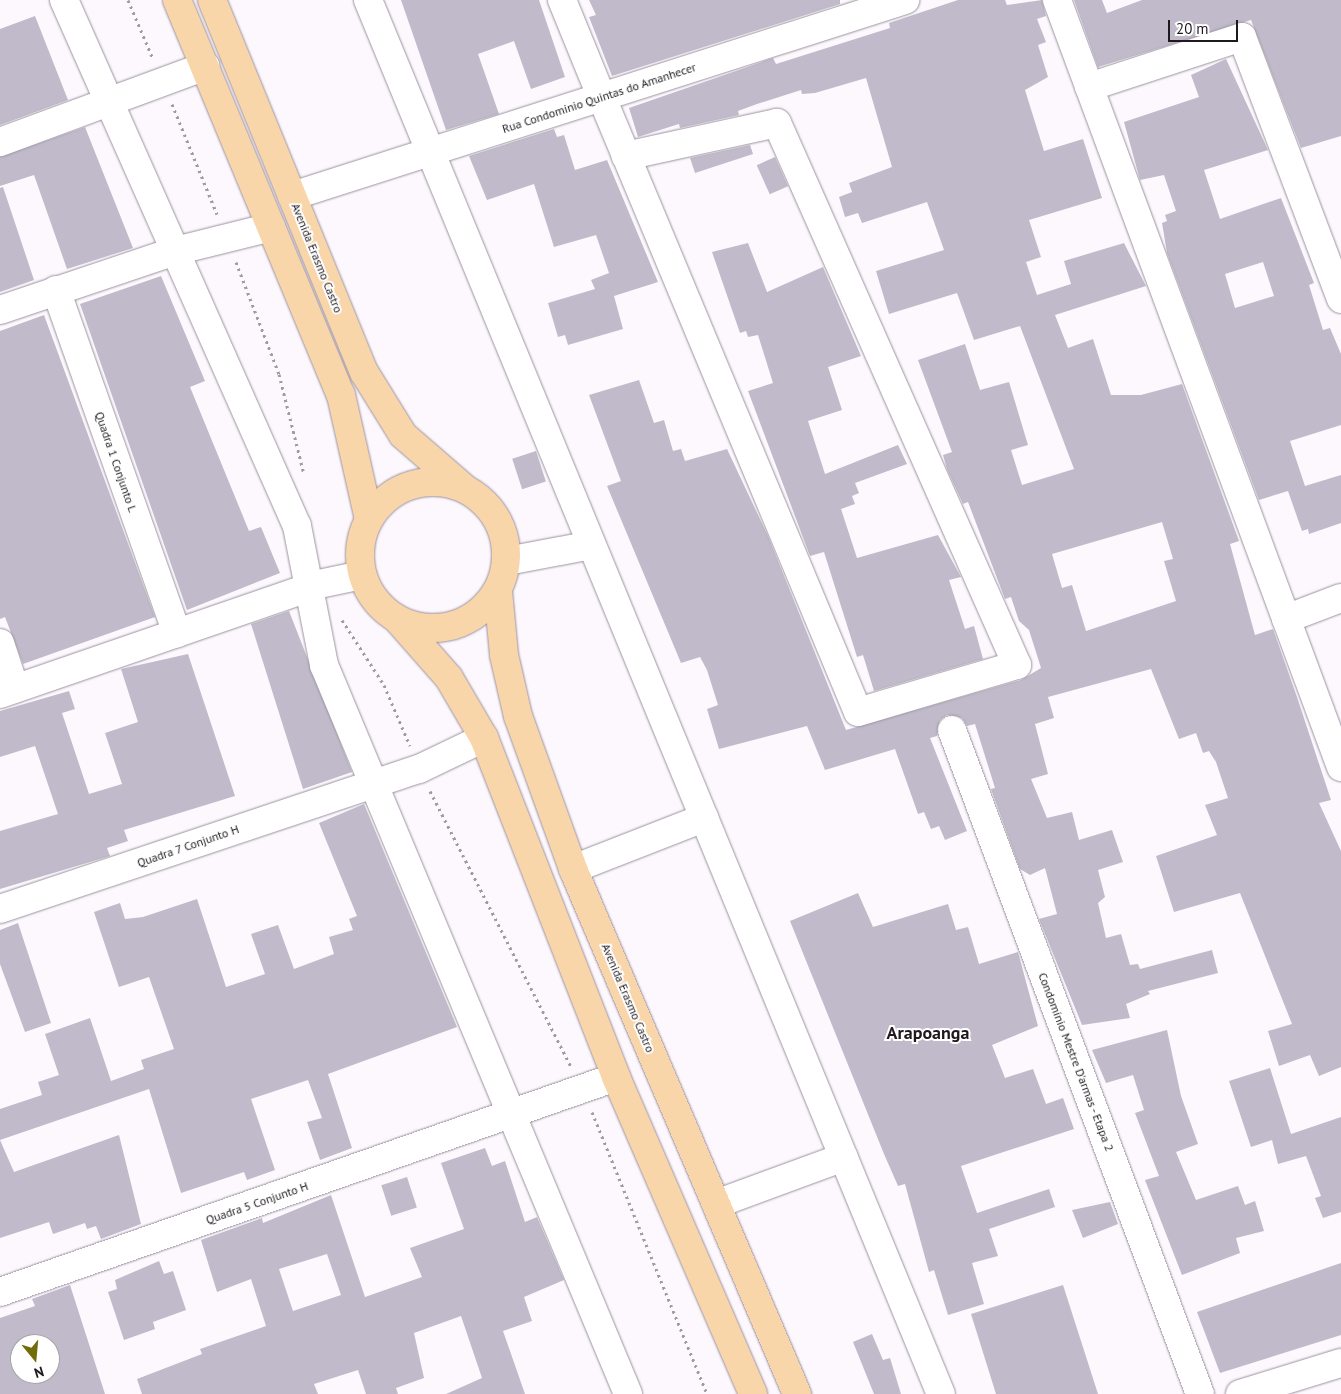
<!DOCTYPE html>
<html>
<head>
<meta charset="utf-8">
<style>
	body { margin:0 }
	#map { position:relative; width:1341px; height:1394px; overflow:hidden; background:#fdf8fe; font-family:"PT Sans",sans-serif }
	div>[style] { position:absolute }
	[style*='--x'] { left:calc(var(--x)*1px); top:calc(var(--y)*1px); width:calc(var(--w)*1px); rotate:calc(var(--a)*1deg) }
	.building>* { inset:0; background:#c0baca; transform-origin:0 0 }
	.path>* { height:3px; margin-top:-1.5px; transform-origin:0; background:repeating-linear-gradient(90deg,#a09ba1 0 2.5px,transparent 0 6.5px) }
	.roads { filter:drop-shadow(0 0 1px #9c919e) drop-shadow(0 0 1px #9c919e) }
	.minor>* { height:28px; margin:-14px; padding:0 14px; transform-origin:14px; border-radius:14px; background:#fff }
	.major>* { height:28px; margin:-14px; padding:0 14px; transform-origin:14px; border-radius:14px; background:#f8d6aa }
	.major>.ring { margin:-14px; padding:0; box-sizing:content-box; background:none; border:28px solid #f8d6aa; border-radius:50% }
	span { translate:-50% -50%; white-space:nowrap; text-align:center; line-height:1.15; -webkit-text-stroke:4px #fff; paint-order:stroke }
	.street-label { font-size:12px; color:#1e191e }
	.district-label { font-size:18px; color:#1e191e; font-weight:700 }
	.north { position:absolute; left:10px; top:1334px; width:50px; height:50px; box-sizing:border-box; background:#fff; border:1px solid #a5a3a5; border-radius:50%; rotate:163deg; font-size:14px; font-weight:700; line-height:20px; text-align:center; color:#1e191e }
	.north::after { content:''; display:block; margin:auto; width:18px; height:22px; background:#726c09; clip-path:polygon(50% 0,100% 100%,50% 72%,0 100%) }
	.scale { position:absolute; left:1168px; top:20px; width:70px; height:22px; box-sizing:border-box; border:2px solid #1e191e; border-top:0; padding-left:6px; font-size:15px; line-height:18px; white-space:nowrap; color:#1e191e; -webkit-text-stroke:4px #fff; paint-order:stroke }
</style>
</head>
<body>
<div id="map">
	<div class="building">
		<div style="clip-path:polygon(401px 0,539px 0,565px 77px,531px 89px,514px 41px,478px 54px,499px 114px,446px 130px)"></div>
		<div style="clip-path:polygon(589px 0,840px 0,840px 4px,612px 76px,589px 17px,596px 15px)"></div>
		<div style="clip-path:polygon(evenodd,958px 0,1005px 0,1007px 5px,1042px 0,1046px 16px,1037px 19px,1046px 42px,1038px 45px,1048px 77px,1025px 90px,1044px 151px,1083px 139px,1102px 198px,1029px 220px,1041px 257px,1026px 262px,1037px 295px,1071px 284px,1064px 261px,1124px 243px,1146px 286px,1055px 315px,1068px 348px,1093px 339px,1111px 395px,1141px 395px,1182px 384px,1239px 541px,1230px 544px,1255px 635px,1273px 629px,1297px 697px,1331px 800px,1319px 803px,1341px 851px,1341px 1067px,1319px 1076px,1310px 1055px,1279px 1066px,1268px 1031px,1292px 1024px,1240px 893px,1174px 912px,1156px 856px,1217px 835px,1205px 805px,1228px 798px,1216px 762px,1209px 751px,1203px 753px,1196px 733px,1179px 739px,1151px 669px,1048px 697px,1054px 718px,1035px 724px,1048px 774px,1031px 779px,1047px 818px,1072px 812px,1079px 840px,1112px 830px,1123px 862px,1098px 870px,1105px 897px,1098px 903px,1106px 938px,1121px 934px,1130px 965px,1138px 964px,1140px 969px,1212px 950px,1218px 973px,1148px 991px,1150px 994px,1126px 1004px,1130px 1018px,1082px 1025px,1039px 919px,1057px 914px,1045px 868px,1030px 875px,1020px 869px,991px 789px,995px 788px,975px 724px,967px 726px,962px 718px,947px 715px,940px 720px,937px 736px,930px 738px,967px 831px,945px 840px,939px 826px,931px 829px,924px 812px,918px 814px,895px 749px,825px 770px,807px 726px,719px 749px,707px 709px,718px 705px,707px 670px,700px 657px,681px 663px,607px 486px,621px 481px,589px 395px,639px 380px,654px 423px,664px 420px,673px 451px,681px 449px,685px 461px,727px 449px,768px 536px,846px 730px,1021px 680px,1041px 668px,1029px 630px,1019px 621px,1011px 597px,1005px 599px,968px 502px,963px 504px,947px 469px,943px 455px,952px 452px,918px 360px,965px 344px,980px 390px,1009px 382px,1028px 445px,1011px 450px,1022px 485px,1074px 469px,1020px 326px,974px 340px,957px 293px,889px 314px,876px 271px,944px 250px,927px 202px,862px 223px,858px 213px,845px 217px,839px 197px,852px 192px,849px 183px,892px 167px,866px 78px,815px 93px,802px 94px,801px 90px,757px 104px,738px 111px,739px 115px,680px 128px,679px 124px,638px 137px,629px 108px,773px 58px,776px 64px,890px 28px,889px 23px,958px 0,1162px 522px,1173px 559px,1164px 561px,1176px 601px,1086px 631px,1072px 585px,1062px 588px,1052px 554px,1162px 522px)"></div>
		<div style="clip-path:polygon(1074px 0,1102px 0,1107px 13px,1142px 0,1341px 0,1341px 136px,1301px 148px,1251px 20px,1098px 67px)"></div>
		<div style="clip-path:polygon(35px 16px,68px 100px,0 125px,0 29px)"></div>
		<div style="clip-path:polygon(evenodd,1226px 59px,1268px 150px,1204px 170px,1220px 219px,1281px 198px,1314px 283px,1309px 285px,1323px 330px,1330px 328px,1341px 354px,1341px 425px,1290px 441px,1305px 486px,1341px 475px,1341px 523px,1309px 534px,1308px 529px,1302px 531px,1288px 491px,1259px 500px,1167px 253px,1162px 223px,1167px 221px,1165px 215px,1176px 211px,1164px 175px,1140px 180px,1124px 122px,1199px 97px,1191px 75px,1226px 59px,1263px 262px,1274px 296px,1235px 308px,1225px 274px,1263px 262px)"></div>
		<div style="clip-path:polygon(85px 127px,133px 248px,67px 269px,34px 175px,0 186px,0 157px)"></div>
		<div style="clip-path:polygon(554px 129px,557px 137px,564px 135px,575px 170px,607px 160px,658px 282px,614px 296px,623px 329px,568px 345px,565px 335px,558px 337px,548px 303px,595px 289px,591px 280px,609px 273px,596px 235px,554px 247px,534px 184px,487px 200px,469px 156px)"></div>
		<div style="clip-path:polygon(750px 145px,753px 154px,695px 173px,690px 158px)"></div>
		<div style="left:775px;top:157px;width:32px;height:20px;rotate:66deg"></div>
		<div style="clip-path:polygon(3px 187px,34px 280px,0 292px,0 188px)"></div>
		<div style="clip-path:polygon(748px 243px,767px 292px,823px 267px,861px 356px,828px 367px,842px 410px,808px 421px,825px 474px,898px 445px,907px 464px,855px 483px,859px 493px,852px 496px,855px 504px,841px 509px,857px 558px,938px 535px,961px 577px,949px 580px,965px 629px,974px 626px,983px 659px,874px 691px,863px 655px,857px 657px,824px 552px,810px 556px,748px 391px,773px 383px,758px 335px,748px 337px,746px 331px,740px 333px,712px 252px)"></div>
		<div style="clip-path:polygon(161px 276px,205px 381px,190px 387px,249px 531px,261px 527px,280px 573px,187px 610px,80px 304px)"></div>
		<div style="clip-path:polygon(44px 315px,155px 617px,23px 664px,5px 617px,0 619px,0 331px)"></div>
		<div style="left:536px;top:451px;width:32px;height:25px;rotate:72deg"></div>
		<div style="clip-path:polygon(289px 611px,352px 772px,303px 789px,251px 624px)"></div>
		<div style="clip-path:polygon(188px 654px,235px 796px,124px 830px,128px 841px,107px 848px,110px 856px,0 889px,0 831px,58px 814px,35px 746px,0 757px,0 711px,69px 691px,75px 709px,62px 713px,89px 794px,122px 784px,105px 733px,138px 722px,121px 669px)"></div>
		<div style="clip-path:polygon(364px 804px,457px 1027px,328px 1074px,352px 1148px,320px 1160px,307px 1122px,322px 1118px,308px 1080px,251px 1099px,275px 1170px,247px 1180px,244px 1172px,181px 1193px,149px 1089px,0 1140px,0 1109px,42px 1095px,38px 1082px,59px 1075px,45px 1034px,90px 1018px,111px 1081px,144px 1069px,141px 1060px,174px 1049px,149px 977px,119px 987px,94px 912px,120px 903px,125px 919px,143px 917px,197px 899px,226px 987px,265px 974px,251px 934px,278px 925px,294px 969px,334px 954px,329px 937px,353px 930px,349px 919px,357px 916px,319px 823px)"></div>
		<div style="clip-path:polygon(858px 893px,873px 927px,948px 904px,956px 930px,968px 927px,979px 964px,1018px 952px,1038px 1026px,992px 1045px,1005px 1078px,1033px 1069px,1046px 1104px,1063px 1098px,1074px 1129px,961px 1166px,977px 1213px,1049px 1189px,1055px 1207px,989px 1229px,998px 1256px,972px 1263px,984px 1304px,948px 1315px,934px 1270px,929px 1272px,905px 1184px,898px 1186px,884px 1154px,790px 921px)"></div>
		<div style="clip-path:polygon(18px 923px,51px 1023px,25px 1032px,0 964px,0 930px)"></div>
		<div style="clip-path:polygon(1167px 1030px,1181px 1096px,1198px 1144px,1176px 1152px,1196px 1200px,1238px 1186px,1245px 1205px,1255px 1201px,1264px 1231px,1236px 1238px,1240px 1253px,1182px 1275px,1145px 1180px,1159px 1176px,1135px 1113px,1144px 1110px,1133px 1075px,1106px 1083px,1092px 1050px)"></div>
		<div style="clip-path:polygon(1270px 1068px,1291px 1134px,1341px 1117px,1341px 1212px,1323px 1218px,1315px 1198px,1321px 1196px,1306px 1156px,1278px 1164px,1272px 1140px,1251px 1147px,1229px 1081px)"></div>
		<div style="clip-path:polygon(119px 1135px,141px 1224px,101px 1239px,96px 1226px,87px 1229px,85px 1223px,53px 1234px,49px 1222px,0 1238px,0 1140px,14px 1172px)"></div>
		<div style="clip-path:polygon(evenodd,485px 1148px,492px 1166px,505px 1161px,525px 1222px,537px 1217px,564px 1280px,524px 1297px,532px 1321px,503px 1331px,525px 1394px,446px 1394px,482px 1378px,461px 1316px,414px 1333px,424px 1378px,396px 1388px,398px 1394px,366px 1394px,358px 1370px,314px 1384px,318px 1394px,142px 1394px,137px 1379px,202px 1354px,200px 1349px,266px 1326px,251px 1279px,217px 1292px,201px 1240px,262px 1218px,263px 1223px,331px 1195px,365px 1297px,422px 1277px,410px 1248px,464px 1229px,441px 1163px,485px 1148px,327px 1254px,341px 1295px,293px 1311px,279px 1269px,327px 1254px)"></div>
		<div style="left:407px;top:1177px;width:32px;height:27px;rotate:72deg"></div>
		<div style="clip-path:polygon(1110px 1202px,1118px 1224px,1083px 1238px,1072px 1210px)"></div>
		<div style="clip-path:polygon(159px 1261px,164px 1274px,173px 1271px,186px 1310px,153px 1322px,155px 1329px,124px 1340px,108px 1292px,117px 1289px,115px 1280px)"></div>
		<div style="clip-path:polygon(1341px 1263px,1341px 1335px,1220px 1373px,1197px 1312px)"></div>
		<div style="clip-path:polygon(evenodd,70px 1285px,105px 1394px,0 1394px,0 1318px,35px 1306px,32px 1299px,70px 1285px,20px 1344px,50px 1344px,50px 1374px,20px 1374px,20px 1344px)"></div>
		<div style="clip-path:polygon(1063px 1285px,1098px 1394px,996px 1394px,971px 1314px)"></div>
		<div style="clip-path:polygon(872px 1334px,883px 1360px,890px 1358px,901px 1394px,874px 1394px,853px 1342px)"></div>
	</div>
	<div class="path">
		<div style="--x:128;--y:0;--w:64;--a:67"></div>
		<div style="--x:172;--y:104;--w:119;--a:67.8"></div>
		<div style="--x:236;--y:262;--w:120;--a:69"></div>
		<div style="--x:279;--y:374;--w:103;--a:76"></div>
		<div style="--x:342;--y:620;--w:77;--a:57.1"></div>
		<div style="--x:384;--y:685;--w:66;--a:66.9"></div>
		<div style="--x:430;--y:791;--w:309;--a:62.9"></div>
		<div style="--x:592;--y:1112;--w:305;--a:67.8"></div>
	</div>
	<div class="roads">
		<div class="minor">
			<div style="--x:64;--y:0;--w:575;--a:66.11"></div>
			<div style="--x:297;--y:526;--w:142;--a:79"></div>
			<div style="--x:324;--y:665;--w:790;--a:67.36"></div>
			<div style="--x:368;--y:0;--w:1507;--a:67.66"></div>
			<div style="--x:562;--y:0;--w:106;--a:67.8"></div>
			<div style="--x:602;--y:98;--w:665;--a:67.37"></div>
			<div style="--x:858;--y:712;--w:166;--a:-16.5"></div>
			<div style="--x:1017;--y:665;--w:593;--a:-113.88"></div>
			<div style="--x:777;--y:123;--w:155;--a:167.7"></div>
			<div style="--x:1057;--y:0;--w:818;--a:69.68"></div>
			<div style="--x:1089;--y:87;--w:161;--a:-18.1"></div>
			<div style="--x:1242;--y:37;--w:280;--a:69.3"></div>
			<div style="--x:0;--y:142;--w:219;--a:-20.3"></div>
			<div style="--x:292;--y:196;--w:644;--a:-17.73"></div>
			<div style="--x:56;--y:290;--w:364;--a:70.6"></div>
			<div style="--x:0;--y:310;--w:185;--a:-18.6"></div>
			<div style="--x:175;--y:251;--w:99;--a:-14"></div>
			<div style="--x:507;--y:561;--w:86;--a:-10.7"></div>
			<div style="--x:1286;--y:619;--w:59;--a:-20.9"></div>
			<div style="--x:0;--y:643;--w:48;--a:71.9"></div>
			<div style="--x:0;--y:694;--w:337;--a:-19"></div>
			<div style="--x:319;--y:584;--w:44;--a:-11.8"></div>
			<div style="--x:952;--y:730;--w:709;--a:69.52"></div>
			<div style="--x:573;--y:869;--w:141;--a:-21.3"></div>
			<div style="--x:0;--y:909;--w:442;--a:-18.5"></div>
			<div style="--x:419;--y:769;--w:72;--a:-25.5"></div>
			<div style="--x:716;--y:1204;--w:136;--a:-20.2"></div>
			<div style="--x:0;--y:1292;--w:652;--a:-19.24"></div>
			<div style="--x:1240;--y:1394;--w:106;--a:-17.1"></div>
		</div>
		<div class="major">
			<div style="--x:177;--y:0;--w:428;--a:67.5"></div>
			<div style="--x:341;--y:395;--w:127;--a:77.3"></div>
			<div style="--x:212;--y:0;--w:402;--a:67.8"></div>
			<div style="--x:364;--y:372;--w:74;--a:58.2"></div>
			<div style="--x:403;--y:435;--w:81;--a:41"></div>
			<div class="ring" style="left:360px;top:482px;width:118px;height:118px"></div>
			<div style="--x:498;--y:591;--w:64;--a:84.6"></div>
			<div style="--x:504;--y:655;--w:63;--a:77.1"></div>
			<div style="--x:518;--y:716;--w:163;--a:70.2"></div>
			<div style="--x:573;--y:869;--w:571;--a:66.89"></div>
			<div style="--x:398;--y:620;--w:77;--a:48.7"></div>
			<div style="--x:449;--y:678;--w:69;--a:59.7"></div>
			<div style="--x:484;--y:738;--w:364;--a:68.7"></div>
			<div style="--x:616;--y:1077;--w:345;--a:66.6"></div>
		</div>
	</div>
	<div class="street-label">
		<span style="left:599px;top:98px;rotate:-18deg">Rua Condomínio Quintas do Amanhecer</span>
		<span style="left:317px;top:258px;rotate:68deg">Avenida Erasmo Castro</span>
		<span style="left:116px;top:462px;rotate:71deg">Quadra 1 Conjunto L</span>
		<span style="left:188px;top:846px;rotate:-19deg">Quadra 7 Conjunto H</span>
		<span style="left:628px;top:998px;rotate:67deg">Avenida Erasmo Castro</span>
		<span style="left:1076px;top:1062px;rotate:69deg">Condomínio Mestre D'armas - Etapa 2</span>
		<span style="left:257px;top:1203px;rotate:-19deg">Quadra 5 Conjunto H</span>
	</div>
	<div class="district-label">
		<span style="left:928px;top:1033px">Arapoanga</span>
	</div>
	<div class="north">N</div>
	<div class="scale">20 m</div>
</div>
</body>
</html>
